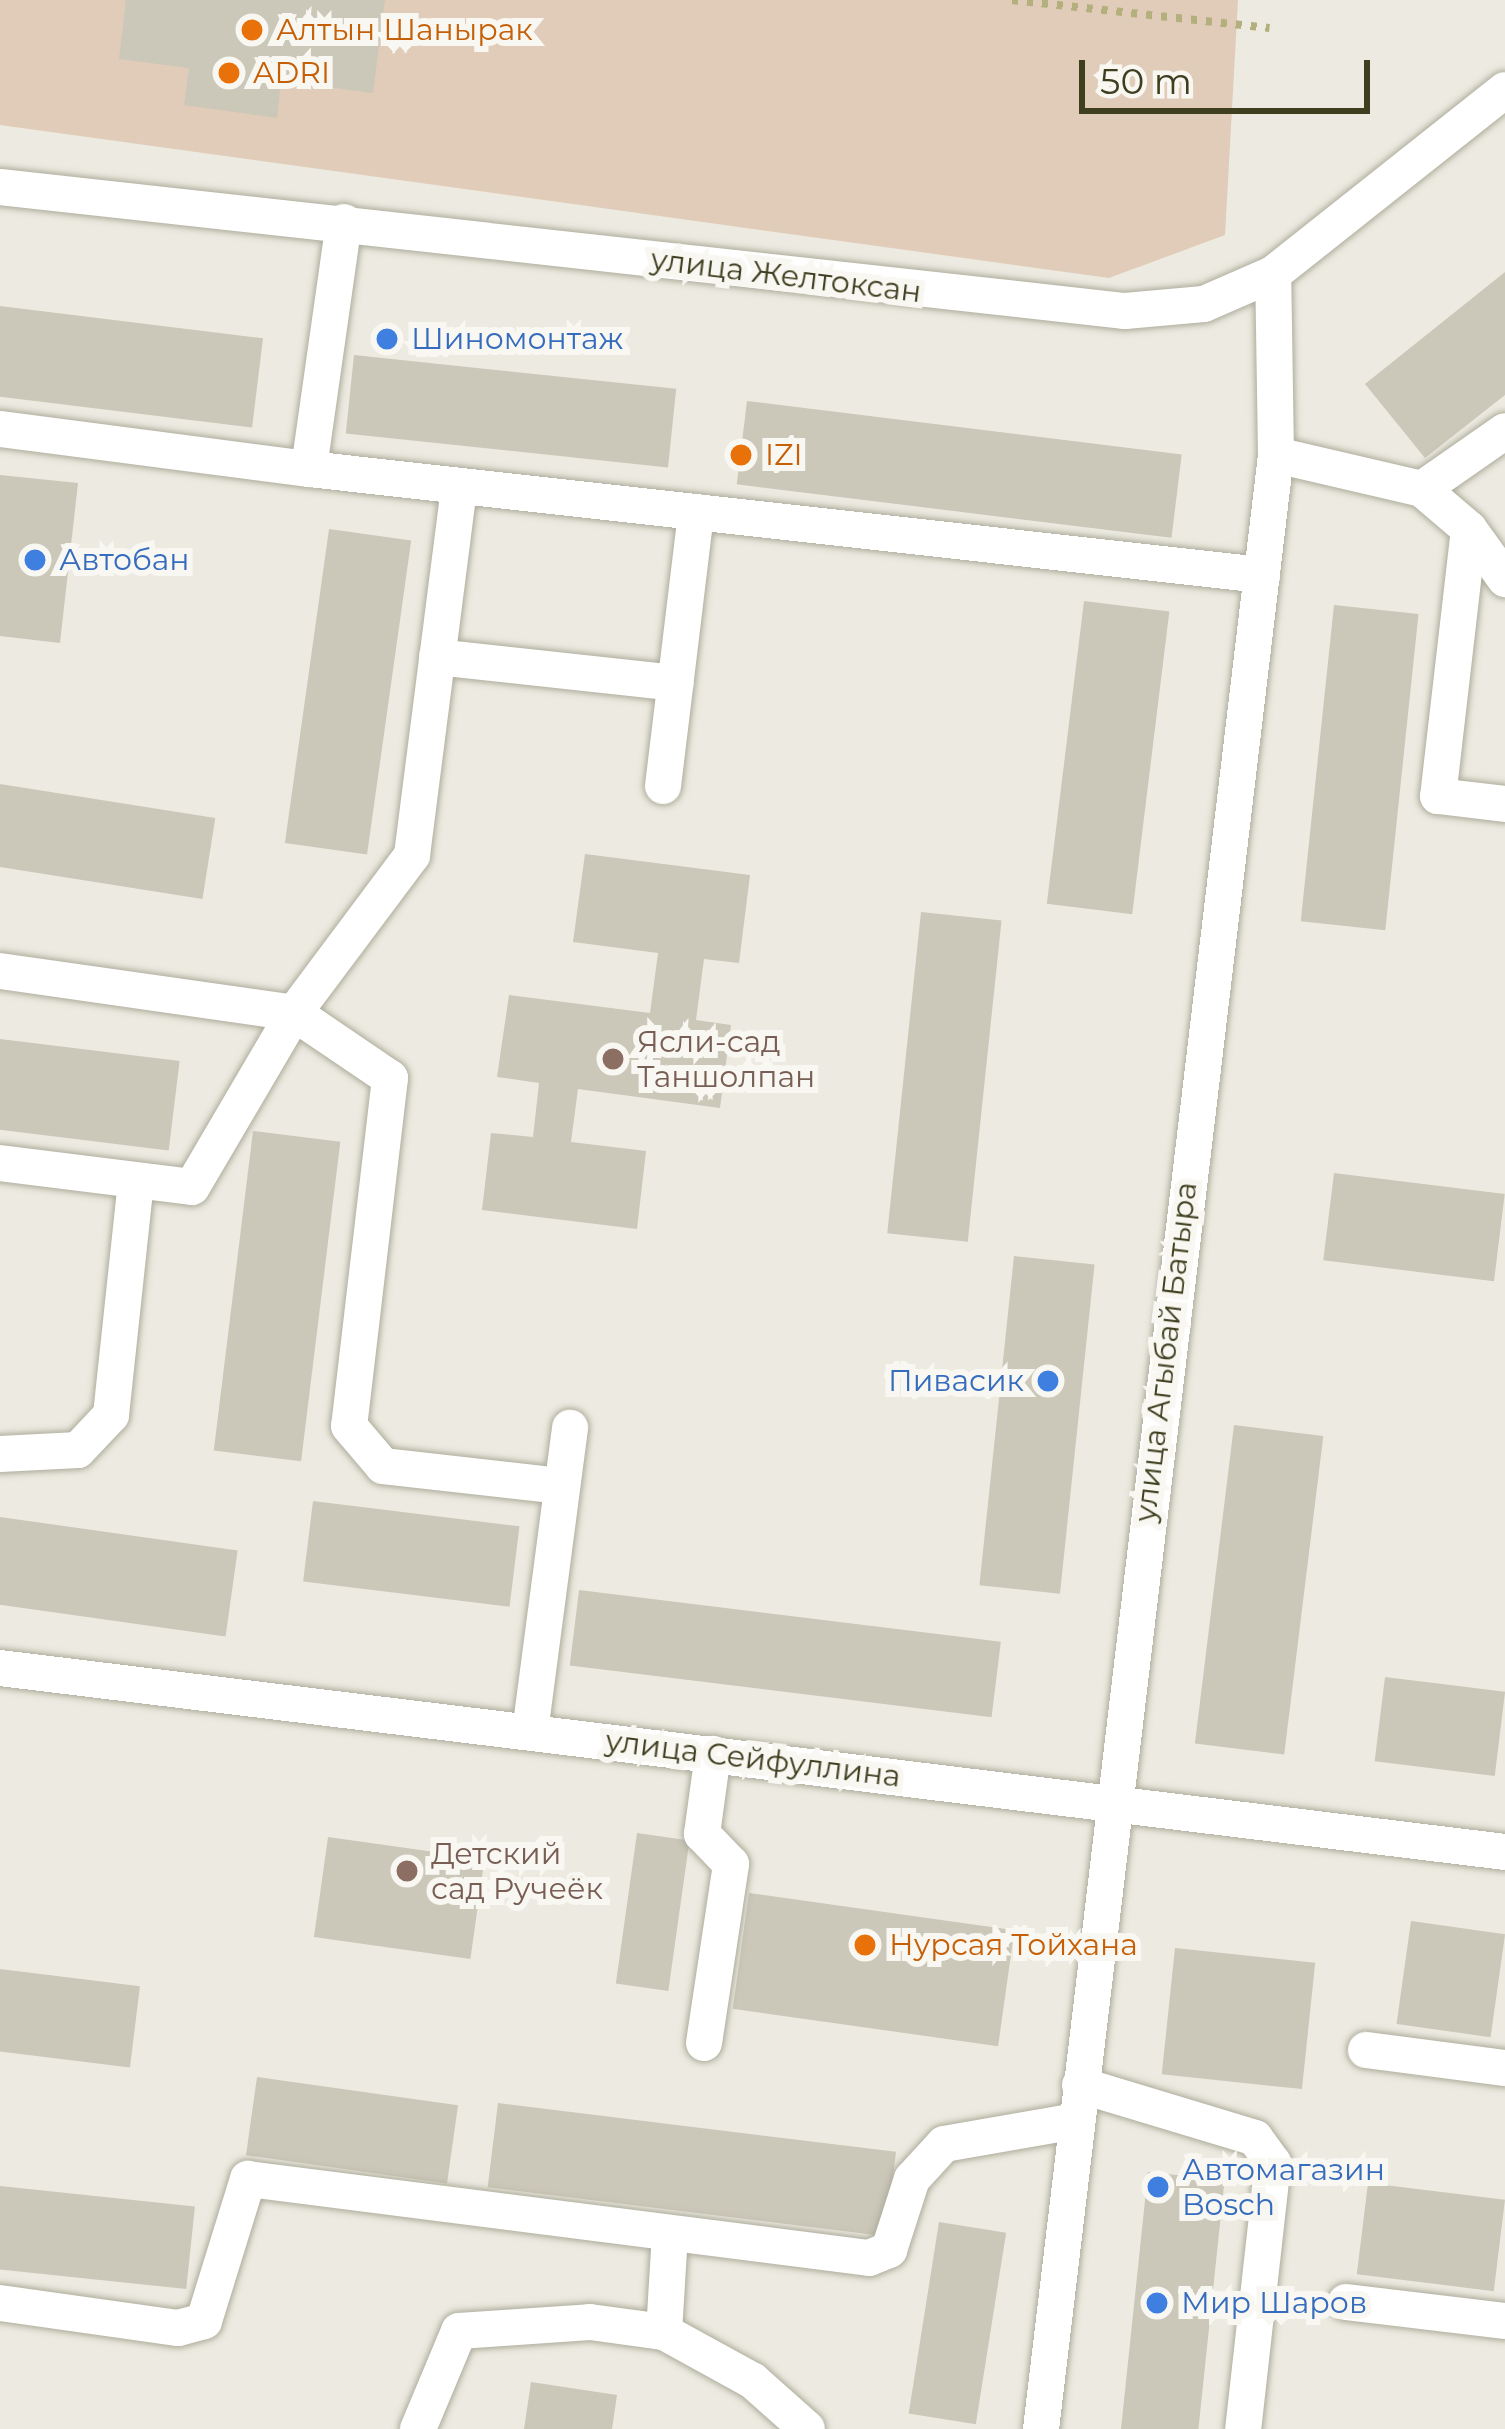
<!DOCTYPE html>
<html>
<head>
<meta charset="utf-8">
<style>
	body { margin:0 }
	#map { position:relative; width:1505px; height:2429px; overflow:hidden; background:#edebe1; font-family:Montserrat,sans-serif }
	div>[style] { position:absolute }
	[style*='--x'] { left:calc(var(--x)*1px); top:calc(var(--y)*1px); width:calc(var(--w)*1px); rotate:calc(var(--a)*1deg) }
	.green>* { inset:0; background:#e0ccb8 }
	.building>* { inset:0; background:#cbc7b9; transform-origin:0 0 }
	.path>* { height:8px; margin-top:-4px; transform-origin:0; background:repeating-linear-gradient(90deg,#b4b07e 0 6px,transparent 0 15px) }
	.roads { filter:drop-shadow(0 0 3px #aead9c) drop-shadow(0 0 3px #aead9c) }
	.minor>* { height:36px; margin:-18px; padding:0 18px; transform-origin:18px; border-radius:18px; background:#fff }
	.dots>* { width:33px; height:33px; translate:-50% -50%; box-sizing:border-box; border:6px solid #f9f7f2; border-radius:50% }
	span { translate:-50% -50%; white-space:nowrap; text-align:center; line-height:1.15; -webkit-text-stroke:12px #f9f7f2; paint-order:stroke }
	.food-label { font-size:30px; color:#c56008 }
	.left { translate:0 -50%; text-align:left }
	.street-label { font-size:30px; color:#3f3f20 }
	.shop-label { font-size:30px; color:#366cbe }
	.right { translate:-100% -50%; text-align:right }
	.education-label { font-size:30px; color:#785e54 }
	.scale { position:absolute; left:1079px; top:60px; width:291px; height:54px; box-sizing:border-box; border:6px solid #3f3f20; border-top:0; padding-left:15px; font-size:36px; line-height:42px; white-space:nowrap; color:#3f3f20; -webkit-text-stroke:9px #f9f7f2; paint-order:stroke }
</style>
</head>
<body>
<div id="map">
	<div class="green">
		<div style="clip-path:polygon(0 0,1238px 0,1225px 235px,1109px 278px,0 125px)"></div>
	</div>
	<div class="building">
		<div style="clip-path:polygon(126px 0,385px 0,373px 93px,281px 81px,277px 118px,184px 105px,189px 68px,119px 59px)"></div>
		<div style="clip-path:polygon(1505px 272px,1505px 395px,1425px 458px,1365px 384px)"></div>
		<div style="left:0;top:306px;width:265px;height:90px;rotate:7deg"></div>
		<div style="left:354px;top:355px;width:324px;height:79px;rotate:6deg"></div>
		<div style="left:747px;top:401px;width:438px;height:84px;rotate:7deg"></div>
		<div style="clip-path:polygon(0 475px,78px 483px,60px 643px,0 636px)"></div>
		<div style="left:329px;top:529px;width:83px;height:317px;rotate:8deg"></div>
		<div style="left:1084px;top:601px;width:86px;height:305px;rotate:7deg"></div>
		<div style="left:1334px;top:605px;width:85px;height:318px;rotate:6deg"></div>
		<div style="left:0;top:784px;width:218px;height:82px;rotate:9deg"></div>
		<div style="clip-path:polygon(585px 854px,750px 875px,739px 963px,704px 959px,696px 1020px,731px 1025px,720px 1108px,578px 1089px,571px 1142px,646px 1151px,637px 1229px,482px 1210px,491px 1133px,533px 1137px,539px 1083px,497px 1077px,509px 995px,650px 1013px,658px 953px,573px 942px)"></div>
		<div style="left:921px;top:912px;width:81px;height:323px;rotate:6deg"></div>
		<div style="left:0;top:1039px;width:181px;height:90px;rotate:7deg"></div>
		<div style="left:253px;top:1131px;width:88px;height:322px;rotate:7deg"></div>
		<div style="left:1334px;top:1173px;width:172px;height:88px;rotate:7deg"></div>
		<div style="left:1014px;top:1256px;width:81px;height:331px;rotate:6deg"></div>
		<div style="left:1234px;top:1425px;width:90px;height:321px;rotate:7deg"></div>
		<div style="left:313px;top:1501px;width:208px;height:81px;rotate:7deg"></div>
		<div style="left:0;top:1517px;width:240px;height:87px;rotate:8deg"></div>
		<div style="left:579px;top:1590px;width:425px;height:76px;rotate:7deg"></div>
		<div style="left:1385px;top:1677px;width:121px;height:85px;rotate:7deg"></div>
		<div style="left:637px;top:1833px;width:53px;height:152px;rotate:8deg"></div>
		<div style="left:328px;top:1837px;width:158px;height:101px;rotate:8deg"></div>
		<div style="left:749px;top:1893px;width:268px;height:117px;rotate:8deg"></div>
		<div style="left:1411px;top:1921px;width:95px;height:104px;rotate:8deg"></div>
		<div style="left:1175px;top:1948px;width:141px;height:127px;rotate:6deg"></div>
		<div style="left:0;top:1969px;width:141px;height:82px;rotate:7deg"></div>
		<div style="left:257px;top:2077px;width:203px;height:79px;rotate:8deg"></div>
		<div style="left:498px;top:2103px;width:401px;height:85px;rotate:7deg"></div>
		<div style="left:1148px;top:2172px;width:77px;height:259px;rotate:6deg"></div>
		<div style="left:1368px;top:2183px;width:138px;height:92px;rotate:7deg"></div>
		<div style="left:0;top:2186px;width:196px;height:83px;rotate:6deg"></div>
		<div style="left:939px;top:2222px;width:68px;height:194px;rotate:9deg"></div>
		<div style="clip-path:polygon(531px 2382px,617px 2395px,612px 2429px,524px 2429px)"></div>
	</div>
	<div class="path">
		<div style="--x:1012;--y:0;--w:259;--a:6.2"></div>
	</div>
	<div class="roads">
		<div class="minor">
			<div style="--x:0;--y:187;--w:1132;--a:6.29"></div>
			<div style="--x:1125;--y:311;--w:79;--a:-5.1"></div>
			<div style="--x:1204;--y:304;--w:75;--a:-23.5"></div>
			<div style="--x:1273;--y:274;--w:296;--a:-38.4"></div>
			<div style="--x:344;--y:222;--w:249;--a:98.1"></div>
			<div style="--x:309;--y:469;--w:959;--a:6.35"></div>
			<div style="--x:0;--y:429;--w:312;--a:7.4"></div>
			<div style="--x:1276;--y:455;--w:150;--a:13.1"></div>
			<div style="--x:1422;--y:489;--w:62;--a:40.4"></div>
			<div style="--x:1469;--y:529;--w:269;--a:96.6"></div>
			<div style="--x:1438;--y:796;--w:67;--a:6.8"></div>
			<div style="--x:1422;--y:489;--w:101;--a:-34.9"></div>
			<div style="--x:1469;--y:529;--w:62;--a:54.2"></div>
			<div style="--x:437;--y:657;--w:240;--a:6.2"></div>
			<div style="--x:663;--y:786;--w:276;--a:-83.1"></div>
			<div style="--x:0;--y:971;--w:297;--a:8.1"></div>
			<div style="--x:294;--y:1013;--w:197;--a:-53.2"></div>
			<div style="--x:412;--y:855;--w:372;--a:-82.7"></div>
			<div style="--x:0;--y:1163;--w:193;--a:7.1"></div>
			<div style="--x:192;--y:1187;--w:202;--a:-59.6"></div>
			<div style="--x:294;--y:1013;--w:116;--a:34.1"></div>
			<div style="--x:390;--y:1078;--w:350;--a:96.7"></div>
			<div style="--x:349;--y:1426;--w:52;--a:49.6"></div>
			<div style="--x:383;--y:1466;--w:180;--a:6.4"></div>
			<div style="--x:0;--y:1454;--w:78;--a:-2.9"></div>
			<div style="--x:78;--y:1450;--w:48;--a:-46.7"></div>
			<div style="--x:111;--y:1415;--w:235;--a:-83.9"></div>
			<div style="--x:0;--y:1668;--w:1516;--a:6.97"></div>
			<div style="--x:530;--y:1732;--w:307;--a:-82.5"></div>
			<div style="--x:704;--y:2043;--w:181;--a:-81.4"></div>
			<div style="--x:731;--y:1864;--w:42;--a:-134"></div>
			<div style="--x:702;--y:1834;--w:81;--a:-82.2"></div>
			<div style="--x:1366;--y:2050;--w:140;--a:7.4"></div>
			<div style="--x:1080;--y:2085;--w:183;--a:16.8"></div>
			<div style="--x:1255;--y:2138;--w:31;--a:54"></div>
			<div style="--x:1273;--y:2163;--w:268;--a:96.4"></div>
			<div style="--x:1346;--y:2302;--w:160;--a:6.8"></div>
			<div style="--x:0;--y:2303;--w:180;--a:8"></div>
			<div style="--x:178;--y:2328;--w:27;--a:-15"></div>
			<div style="--x:204;--y:2321;--w:149;--a:-72.8"></div>
			<div style="--x:248;--y:2179;--w:626;--a:7.25"></div>
			<div style="--x:869;--y:2258;--w:22;--a:-22"></div>
			<div style="--x:889;--y:2250;--w:75;--a:-72.1"></div>
			<div style="--x:912;--y:2179;--w:47;--a:-47.6"></div>
			<div style="--x:944;--y:2144;--w:134;--a:-9.9"></div>
			<div style="--x:664;--y:2332;--w:97;--a:-86.5"></div>
			<div style="--x:418;--y:2429;--w:106;--a:-67.3"></div>
			<div style="--x:459;--y:2331;--w:131;--a:-3.9"></div>
			<div style="--x:590;--y:2322;--w:75;--a:7.7"></div>
			<div style="--x:664;--y:2332;--w:102;--a:28.8"></div>
			<div style="--x:753;--y:2381;--w:72;--a:41.6"></div>
			<div style="--x:1041;--y:2429;--w:1988;--a:-83.21"></div>
			<div style="--x:1276;--y:455;--w:181;--a:-90.9"></div>
		</div>
	</div>
	<div class="dots">
		<div style="left:252px;top:30px;background:#e8710a"></div>
		<div style="left:229px;top:73px;background:#e8710a"></div>
		<div style="left:387px;top:339px;background:#3f7fe0"></div>
		<div style="left:741px;top:455px;background:#e8710a"></div>
		<div style="left:35px;top:560px;background:#3f7fe0"></div>
		<div style="left:613px;top:1059px;background:#8d6e63"></div>
		<div style="left:1048px;top:1381px;background:#3f7fe0"></div>
		<div style="left:407px;top:1871px;background:#8d6e63"></div>
		<div style="left:865px;top:1945px;background:#e8710a"></div>
		<div style="left:1158px;top:2187px;background:#3f7fe0"></div>
		<div style="left:1157px;top:2303px;background:#3f7fe0"></div>
	</div>
	<div class="food-label">
		<span class="left" style="left:276px;top:30px">Алтын Шанырак</span>
		<span class="left" style="left:253px;top:73px">ADRI</span>
		<span class="left" style="left:765px;top:455px">IZI</span>
		<span class="left" style="left:889px;top:1945px">Нурсая Тойхана</span>
	</div>
	<div class="street-label">
		<span style="left:786px;top:276px;rotate:7deg">улица Желтоксан</span>
		<span style="left:1166px;top:1352px;rotate:-83deg">улица Агыбай Батыра</span>
		<span style="left:753px;top:1759px;rotate:7deg">улица Сейфуллина</span>
	</div>
	<div class="shop-label">
		<span class="left" style="left:411px;top:339px">Шиномонтаж</span>
		<span class="left" style="left:59px;top:560px">Автобан</span>
		<span class="right" style="left:1024px;top:1381px">Пивасик</span>
		<span class="left" style="left:1182px;top:2187px">Автомагазин<br>Bosch</span>
		<span class="left" style="left:1181px;top:2303px">Мир Шаров</span>
	</div>
	<div class="education-label">
		<span class="left" style="left:637px;top:1059px">Ясли-сад<br>Таншолпан</span>
		<span class="left" style="left:431px;top:1871px">Детский<br>сад Ручеёк</span>
	</div>
	<div class="scale">50 m</div>
</div>
</body>
</html>
